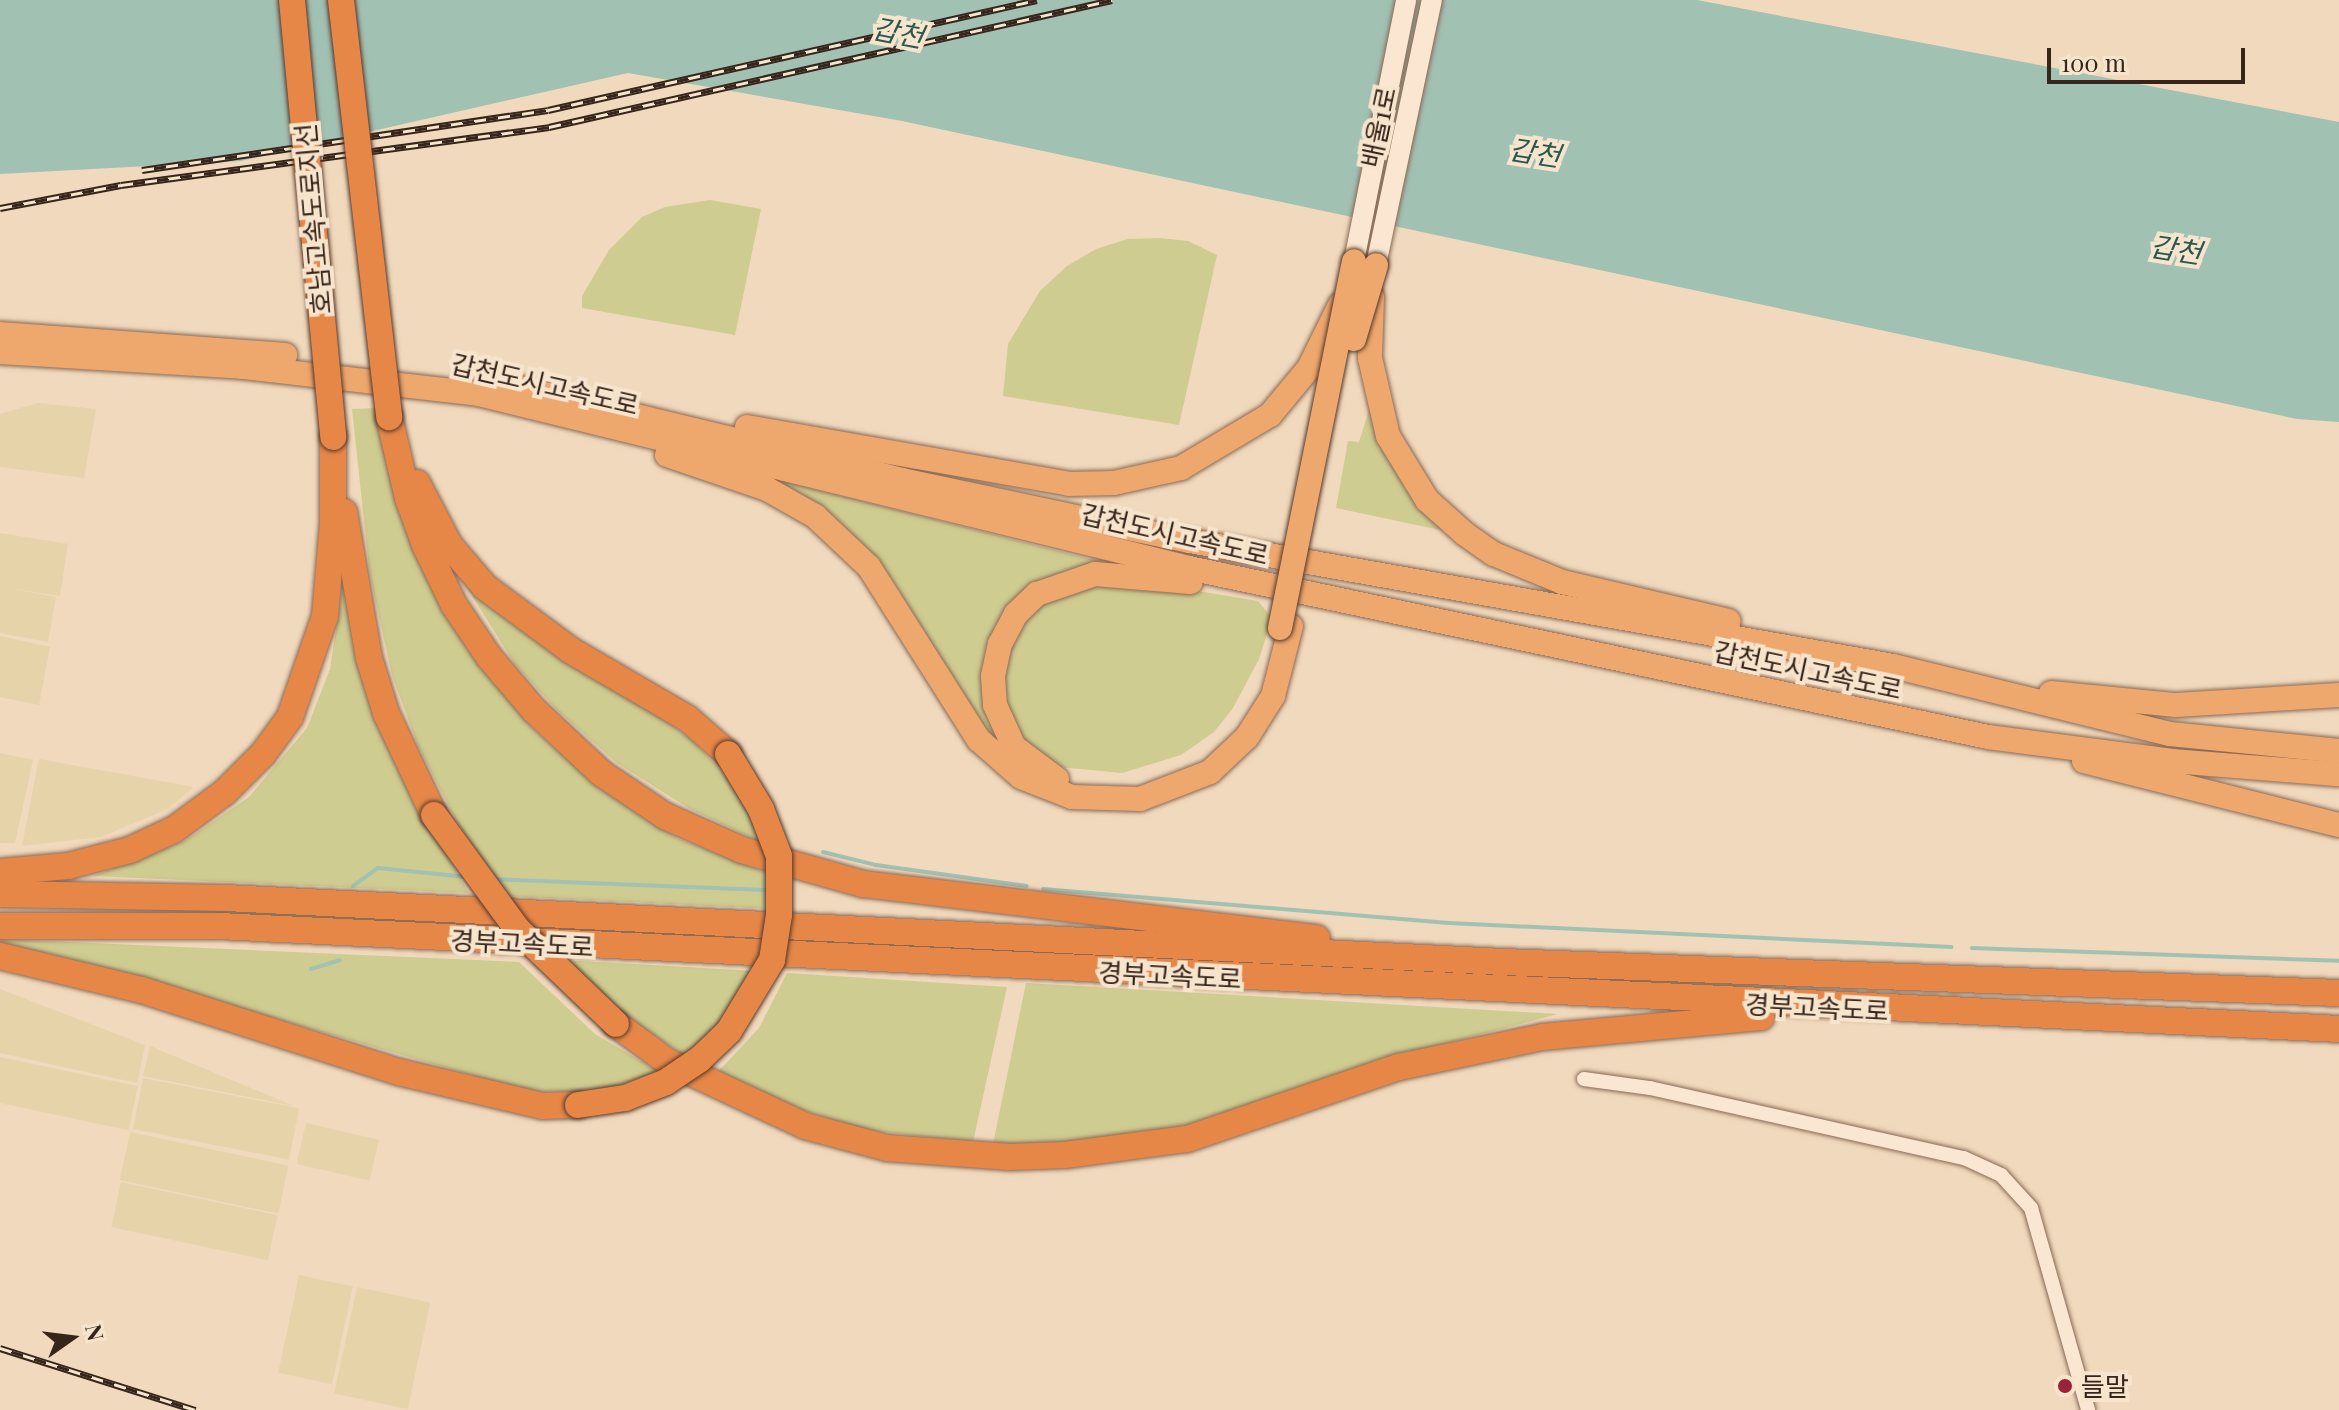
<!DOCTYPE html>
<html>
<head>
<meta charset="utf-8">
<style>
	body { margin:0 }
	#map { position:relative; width:2339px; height:1410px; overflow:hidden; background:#f0d9bd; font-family:"Playfair Display","Noto Sans KR",serif }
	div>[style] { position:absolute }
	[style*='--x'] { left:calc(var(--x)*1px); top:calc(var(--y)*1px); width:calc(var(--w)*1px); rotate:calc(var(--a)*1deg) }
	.farmland>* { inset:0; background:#e6d3aa; transform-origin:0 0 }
	.green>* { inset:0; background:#cecc91 }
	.water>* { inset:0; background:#a1c1b3 }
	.stream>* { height:4px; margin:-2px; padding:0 2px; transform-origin:2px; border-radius:2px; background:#a1c1b3 }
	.roads { filter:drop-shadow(0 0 2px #896955) drop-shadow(0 0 2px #896955) }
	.minor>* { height:14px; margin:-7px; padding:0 7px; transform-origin:7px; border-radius:7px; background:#fbe7d1 }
	.secondary>* { height:20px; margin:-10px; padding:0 10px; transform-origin:10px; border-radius:10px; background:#fbe7d1 }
	.trunk>* { height:24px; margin:-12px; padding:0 12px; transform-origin:12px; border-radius:12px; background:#eea76d }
	.motorway>* { height:26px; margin:-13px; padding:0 13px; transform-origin:13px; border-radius:13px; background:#e68748 }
	.rail>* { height:7px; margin-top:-3.5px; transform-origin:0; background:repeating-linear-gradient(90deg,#f7e4cd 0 12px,#37241b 0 24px); box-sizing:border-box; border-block:2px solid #37241b }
	.bridges { filter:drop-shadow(0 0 2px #56382a) drop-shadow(0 0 2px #56382a) }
	.trunk-bridge>* { height:24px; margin:-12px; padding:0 12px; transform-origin:12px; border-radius:12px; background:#eea76d }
	.motorway-bridge>* { height:26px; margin:-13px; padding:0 13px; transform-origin:13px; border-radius:13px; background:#e68748 }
	.dots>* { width:22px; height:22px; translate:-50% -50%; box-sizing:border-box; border:4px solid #f7e4cd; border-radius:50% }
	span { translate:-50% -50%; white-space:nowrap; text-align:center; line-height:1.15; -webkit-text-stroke:8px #f7e4cd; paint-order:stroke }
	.street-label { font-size:26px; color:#37241b }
	.poi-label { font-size:26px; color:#37241b }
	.left { translate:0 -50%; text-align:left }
	.water-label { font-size:28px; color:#29584e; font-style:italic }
	.north { position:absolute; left:32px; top:1298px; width:80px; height:80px; -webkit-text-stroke:6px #f7e4cd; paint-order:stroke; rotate:76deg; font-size:22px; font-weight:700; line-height:32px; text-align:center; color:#37241b }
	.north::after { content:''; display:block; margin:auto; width:28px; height:36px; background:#37241b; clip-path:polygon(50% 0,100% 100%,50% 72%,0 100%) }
	.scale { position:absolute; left:2047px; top:48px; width:198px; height:36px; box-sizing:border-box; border:4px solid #37241b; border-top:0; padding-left:10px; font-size:24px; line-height:28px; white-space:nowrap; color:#37241b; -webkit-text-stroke:6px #f7e4cd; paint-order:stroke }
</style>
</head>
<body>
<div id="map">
	<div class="farmland">
		<div style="clip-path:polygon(38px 403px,96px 409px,84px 478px,0 467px,0 414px)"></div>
		<div style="clip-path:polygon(0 533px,68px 544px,60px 596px,8px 588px,56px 597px,48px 642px,0 633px)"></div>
		<div style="clip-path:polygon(0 636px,50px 647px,39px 705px,0 697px)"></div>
		<div style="clip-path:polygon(0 753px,33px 760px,15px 843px,0 843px)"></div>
		<div style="clip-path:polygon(39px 759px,194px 787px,168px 809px,101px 837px,22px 846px)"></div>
		<div style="clip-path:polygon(0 989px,145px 1045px,137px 1083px,0 1053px)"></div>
		<div style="clip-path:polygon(150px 1046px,294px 1106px,143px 1076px)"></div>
		<div style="left:0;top:1057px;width:141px;height:45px;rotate:12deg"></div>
		<div style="left:143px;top:1078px;width:159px;height:52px;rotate:11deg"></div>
		<div style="left:306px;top:1123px;width:75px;height:42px;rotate:13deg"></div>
		<div style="left:130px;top:1132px;width:162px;height:49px;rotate:12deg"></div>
		<div style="left:121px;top:1182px;width:160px;height:46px;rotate:12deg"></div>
		<div style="left:299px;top:1275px;width:55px;height:100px;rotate:12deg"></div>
		<div style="left:357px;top:1287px;width:75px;height:109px;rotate:12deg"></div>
	</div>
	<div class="green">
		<div style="clip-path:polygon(710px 200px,761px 209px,735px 335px,582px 308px,582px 296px,609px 250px,642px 217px,665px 207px)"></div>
		<div style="clip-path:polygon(1160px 238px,1188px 241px,1217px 255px,1179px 425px,1003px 396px,1008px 344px,1040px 291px,1067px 266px,1096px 249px,1128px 239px)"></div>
		<div style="clip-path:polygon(1370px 407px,1445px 531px,1336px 508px,1348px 441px,1359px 442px)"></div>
		<div style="clip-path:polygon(376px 408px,484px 670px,533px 729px,594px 783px,677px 838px,772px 875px,775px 909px,506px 896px,457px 822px,418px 746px,392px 675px,370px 576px,352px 409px)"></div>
		<div style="clip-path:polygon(762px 476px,1118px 566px,1013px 614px,994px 707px,1045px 780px,986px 733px,892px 579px,824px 512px)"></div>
		<div style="clip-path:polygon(448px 557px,694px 742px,737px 788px,765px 844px,690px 809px,617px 763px,557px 710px,514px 663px)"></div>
		<div style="clip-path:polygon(343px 582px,418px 807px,469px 893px,93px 876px,185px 841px,249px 797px,307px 728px,330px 669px)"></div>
		<div style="clip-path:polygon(1150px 583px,1258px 601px,1272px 618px,1259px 659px,1233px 708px,1214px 732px,1181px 755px,1122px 773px,1059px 767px,1021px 741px,1000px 700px,1001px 656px,1026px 613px,1063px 587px)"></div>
		<div style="clip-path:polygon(0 939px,519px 962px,595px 1034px,658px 1071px,606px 1090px,531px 1092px,51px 954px,0 946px)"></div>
		<div style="clip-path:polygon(563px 960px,756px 971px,738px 1004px,688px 1057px,622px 1015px)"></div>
		<div style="clip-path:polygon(787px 973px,1007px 987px,973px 1142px,865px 1130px,771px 1100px,717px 1073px,759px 1028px)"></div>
		<div style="clip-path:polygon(1026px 983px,1558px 1014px,1367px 1064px,1185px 1127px,1024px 1148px,993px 1144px)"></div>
	</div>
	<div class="water">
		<div style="clip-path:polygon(0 0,1697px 0,2339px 122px,2339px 422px,2297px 419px,902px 121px,628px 73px,241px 161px,0 174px)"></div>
	</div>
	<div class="stream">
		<div style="--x:823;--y:852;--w:55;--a:13.8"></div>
		<div style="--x:876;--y:865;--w:152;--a:7.9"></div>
		<div style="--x:492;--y:879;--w:276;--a:2.3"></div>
		<div style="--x:353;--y:886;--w:31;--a:-36"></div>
		<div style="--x:378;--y:868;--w:89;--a:5.8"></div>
		<div style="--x:1043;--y:889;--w:407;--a:4.8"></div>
		<div style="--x:1449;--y:923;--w:503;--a:2.74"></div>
		<div style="--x:1972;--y:948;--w:367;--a:2"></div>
		<div style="--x:311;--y:969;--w:30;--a:-17"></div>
	</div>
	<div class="roads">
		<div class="minor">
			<div style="--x:1584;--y:1079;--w:67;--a:7.8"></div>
			<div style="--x:1650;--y:1088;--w:322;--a:12.6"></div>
			<div style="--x:1964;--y:1158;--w:41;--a:24.7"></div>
			<div style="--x:2001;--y:1175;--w:45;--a:47.7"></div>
			<div style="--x:2031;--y:1208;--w:210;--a:74.2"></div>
		</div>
		<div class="secondary">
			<div style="--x:1354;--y:261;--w:266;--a:-78.7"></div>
			<div style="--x:1376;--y:265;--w:271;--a:-78.1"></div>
		</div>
		<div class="trunk">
			<div style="--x:1372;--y:297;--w:61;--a:91.9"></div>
			<div style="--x:1370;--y:358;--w:80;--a:77"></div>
			<div style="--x:1388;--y:436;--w:75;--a:58.6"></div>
			<div style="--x:1427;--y:500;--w:51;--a:41.8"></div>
			<div style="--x:1465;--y:534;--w:35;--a:35"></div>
			<div style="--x:1494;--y:554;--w:74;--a:22.4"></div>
			<div style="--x:1562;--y:582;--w:171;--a:13.2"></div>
			<div style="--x:0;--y:334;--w:286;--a:4.2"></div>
			<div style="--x:0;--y:352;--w:243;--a:3.5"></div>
			<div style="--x:243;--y:367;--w:238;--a:6.5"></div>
			<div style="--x:479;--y:394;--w:731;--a:13.77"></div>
			<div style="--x:1189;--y:568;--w:817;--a:11.94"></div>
			<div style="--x:1988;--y:737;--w:186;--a:7.4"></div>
			<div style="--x:2172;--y:761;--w:168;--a:4.5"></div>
			<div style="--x:519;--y:388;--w:394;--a:13.5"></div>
			<div style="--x:902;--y:480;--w:294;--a:12"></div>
			<div style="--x:1190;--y:541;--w:714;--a:10.08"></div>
			<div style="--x:1893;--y:666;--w:285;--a:13.8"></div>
			<div style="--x:2170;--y:734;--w:170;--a:5.7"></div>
			<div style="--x:747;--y:427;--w:327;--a:10"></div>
			<div style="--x:1069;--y:484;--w:45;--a:-1.3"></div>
			<div style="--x:1114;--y:483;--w:69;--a:-12.6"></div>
			<div style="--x:1181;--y:468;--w:104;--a:-30.8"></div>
			<div style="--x:1270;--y:415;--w:61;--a:-50.3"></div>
			<div style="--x:1309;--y:368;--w:70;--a:-63.8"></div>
			<div style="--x:667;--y:455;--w:106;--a:18.8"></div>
			<div style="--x:767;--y:489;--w:55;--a:29.4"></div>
			<div style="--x:815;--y:516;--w:74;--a:43.4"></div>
			<div style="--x:869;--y:567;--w:205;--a:57.6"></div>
			<div style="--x:979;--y:740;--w:56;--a:41.4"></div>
			<div style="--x:1021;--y:777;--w:55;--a:21.4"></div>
			<div style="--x:1072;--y:797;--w:68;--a:1.7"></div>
			<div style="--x:1140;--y:799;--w:75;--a:-21.1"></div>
			<div style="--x:1210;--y:772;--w:51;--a:-43.4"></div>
			<div style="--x:1247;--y:737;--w:49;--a:-57.6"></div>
			<div style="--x:1273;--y:696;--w:72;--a:-75.6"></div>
			<div style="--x:2051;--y:693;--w:126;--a:5.5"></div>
			<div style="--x:2176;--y:705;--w:163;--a:-3.5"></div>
			<div style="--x:2084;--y:761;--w:263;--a:14.1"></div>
			<div style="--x:1057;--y:779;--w:54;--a:-143.3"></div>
			<div style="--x:1014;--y:747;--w:46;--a:-114.3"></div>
			<div style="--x:995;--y:705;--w:29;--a:-94"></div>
			<div style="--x:993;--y:676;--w:33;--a:-78"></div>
			<div style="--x:1000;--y:644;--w:34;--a:-62"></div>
			<div style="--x:1016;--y:614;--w:29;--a:-44"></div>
			<div style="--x:1037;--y:594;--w:61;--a:-19"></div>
			<div style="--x:1095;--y:574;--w:96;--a:4.8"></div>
		</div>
		<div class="motorway">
			<div style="--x:389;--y:417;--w:83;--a:76.8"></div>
			<div style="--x:408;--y:498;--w:50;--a:70.1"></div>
			<div style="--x:425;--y:545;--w:67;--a:64.2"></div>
			<div style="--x:454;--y:605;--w:63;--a:56.1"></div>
			<div style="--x:489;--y:657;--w:70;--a:49.7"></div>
			<div style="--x:534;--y:710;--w:92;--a:43.2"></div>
			<div style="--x:601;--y:773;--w:77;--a:33.9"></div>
			<div style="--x:665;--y:816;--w:84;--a:23.8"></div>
			<div style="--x:742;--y:850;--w:126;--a:15.7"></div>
			<div style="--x:863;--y:884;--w:457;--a:6.8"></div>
			<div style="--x:417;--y:483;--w:71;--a:62.4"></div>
			<div style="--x:450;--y:546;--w:54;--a:49.5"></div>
			<div style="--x:485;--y:587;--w:106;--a:36.5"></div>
			<div style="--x:570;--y:650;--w:135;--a:30.2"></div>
			<div style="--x:687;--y:718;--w:55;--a:41.3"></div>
			<div style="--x:344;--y:512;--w:148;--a:80.3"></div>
			<div style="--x:369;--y:658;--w:58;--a:72.8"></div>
			<div style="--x:386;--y:713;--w:113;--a:64.8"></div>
			<div style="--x:0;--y:872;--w:68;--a:-5"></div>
			<div style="--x:68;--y:866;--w:64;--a:-14.5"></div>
			<div style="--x:130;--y:850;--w:50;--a:-25"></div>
			<div style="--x:175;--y:829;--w:62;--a:-36.5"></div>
			<div style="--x:225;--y:792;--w:54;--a:-45"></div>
			<div style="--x:263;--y:754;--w:46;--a:-53.9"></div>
			<div style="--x:290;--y:717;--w:107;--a:-70.9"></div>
			<div style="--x:325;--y:616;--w:93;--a:-85.1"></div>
			<div style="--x:333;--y:523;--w:86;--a:-90"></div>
			<div style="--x:0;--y:894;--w:226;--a:1"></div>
			<div style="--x:226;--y:898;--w:1278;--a:2.87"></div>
			<div style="--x:1502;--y:962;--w:838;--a:2.12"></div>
			<div style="--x:0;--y:926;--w:219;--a:0"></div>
			<div style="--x:219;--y:926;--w:2123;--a:2.78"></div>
			<div style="--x:0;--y:956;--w:146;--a:13.5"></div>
			<div style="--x:142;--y:990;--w:270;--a:17.7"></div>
			<div style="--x:399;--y:1072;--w:148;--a:13.3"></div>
			<div style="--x:543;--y:1106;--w:35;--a:-2"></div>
			<div style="--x:616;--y:1024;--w:64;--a:36.2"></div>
			<div style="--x:668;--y:1062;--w:151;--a:25"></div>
			<div style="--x:805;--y:1126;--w:85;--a:15"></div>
			<div style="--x:887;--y:1148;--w:123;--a:4.2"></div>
			<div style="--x:1010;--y:1157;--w:55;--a:-2.1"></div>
			<div style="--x:1065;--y:1155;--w:123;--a:-7.5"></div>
			<div style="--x:1187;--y:1139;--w:224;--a:-18.8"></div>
			<div style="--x:1399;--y:1067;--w:146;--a:-11.8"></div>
			<div style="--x:1542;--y:1037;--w:220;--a:-5.2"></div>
		</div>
	</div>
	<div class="rail">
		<div style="--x:142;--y:170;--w:410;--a:-8.4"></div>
		<div style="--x:548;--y:110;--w:501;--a:-12.68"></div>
		<div style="--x:0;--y:208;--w:123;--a:-10.8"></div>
		<div style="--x:121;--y:185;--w:432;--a:-7.7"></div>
		<div style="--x:549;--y:127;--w:577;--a:-12.71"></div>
		<div style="--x:0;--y:1348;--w:205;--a:17.6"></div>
	</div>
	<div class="bridges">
		<div class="trunk-bridge">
			<div style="--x:1354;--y:339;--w:77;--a:-73.4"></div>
			<div style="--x:1280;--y:628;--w:374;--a:-78.6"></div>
		</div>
		<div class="motorway-bridge">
			<div style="--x:292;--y:0;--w:439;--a:84.6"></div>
			<div style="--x:341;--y:0;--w:420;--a:83.4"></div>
			<div style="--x:434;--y:815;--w:141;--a:53.9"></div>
			<div style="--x:517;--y:929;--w:137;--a:43.8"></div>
			<div style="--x:578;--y:1105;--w:48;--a:-8.5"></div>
			<div style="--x:625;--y:1098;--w:44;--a:-21.3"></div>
			<div style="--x:666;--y:1082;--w:40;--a:-34"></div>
			<div style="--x:699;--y:1060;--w:42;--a:-44"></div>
			<div style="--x:729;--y:1031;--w:83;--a:-58.8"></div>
			<div style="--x:772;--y:960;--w:46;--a:-81.2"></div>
			<div style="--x:779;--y:915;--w:59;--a:-90"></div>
			<div style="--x:779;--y:856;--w:50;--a:-111"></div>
			<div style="--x:761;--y:809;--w:64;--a:-121"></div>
		</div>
	</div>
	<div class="dots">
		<div style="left:2065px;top:1386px;background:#9b2237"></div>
	</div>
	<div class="street-label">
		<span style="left:1378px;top:127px;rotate:-78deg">배울1로</span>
		<span style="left:313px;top:219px;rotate:-95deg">호남고속도로지선</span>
		<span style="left:545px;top:384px;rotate:13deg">갑천도시고속도로</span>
		<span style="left:1175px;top:534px;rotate:13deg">갑천도시고속도로</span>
		<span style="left:1808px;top:670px;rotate:12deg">갑천도시고속도로</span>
		<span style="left:522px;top:943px;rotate:3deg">경부고속도로</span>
		<span style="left:1170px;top:975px;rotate:3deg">경부고속도로</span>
		<span style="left:1817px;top:1007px;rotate:3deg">경부고속도로</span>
	</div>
	<div class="poi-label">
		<span class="left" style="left:2081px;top:1386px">들말</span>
	</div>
	<div class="water-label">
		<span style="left:898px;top:32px;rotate:11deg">갑천</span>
		<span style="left:1535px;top:152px;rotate:9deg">갑천</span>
		<span style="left:2176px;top:249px;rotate:9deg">갑천</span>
	</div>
	<div class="north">N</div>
	<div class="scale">100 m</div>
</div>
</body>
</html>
